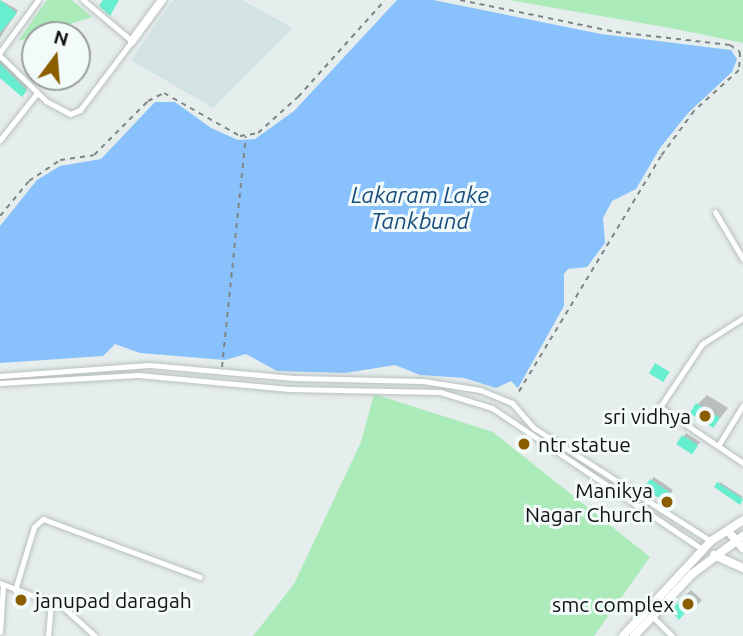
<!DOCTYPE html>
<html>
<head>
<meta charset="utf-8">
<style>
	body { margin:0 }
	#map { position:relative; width:743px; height:636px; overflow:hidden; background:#e6eded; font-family:Ubuntu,sans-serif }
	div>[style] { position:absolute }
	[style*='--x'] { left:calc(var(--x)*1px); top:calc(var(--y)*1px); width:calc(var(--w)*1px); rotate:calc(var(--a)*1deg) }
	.built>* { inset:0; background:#d3e3e3 }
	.green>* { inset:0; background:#abebb9 }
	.water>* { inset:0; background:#88c1fb }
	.shadow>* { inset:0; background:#0003; transform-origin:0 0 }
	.building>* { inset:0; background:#67eecf; transform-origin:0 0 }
	.path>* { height:2px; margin-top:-1px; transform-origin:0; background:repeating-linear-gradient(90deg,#7f8484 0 5px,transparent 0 10px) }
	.roads { filter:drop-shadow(0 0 2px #b9c0c0) drop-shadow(0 0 2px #b9c0c0) }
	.street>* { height:5px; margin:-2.5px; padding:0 2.5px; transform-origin:2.5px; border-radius:2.5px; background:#fff }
	.secondary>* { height:8px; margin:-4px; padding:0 4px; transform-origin:4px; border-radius:4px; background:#fff }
	.dots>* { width:19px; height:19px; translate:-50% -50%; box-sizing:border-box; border:4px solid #f3fafa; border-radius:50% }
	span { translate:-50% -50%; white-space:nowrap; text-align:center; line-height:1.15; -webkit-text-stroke:6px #f3fafa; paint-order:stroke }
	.poi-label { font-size:21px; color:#101313 }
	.right { translate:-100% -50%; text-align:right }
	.left { translate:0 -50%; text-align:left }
	.water-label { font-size:23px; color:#1a4d7b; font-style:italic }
	.north { position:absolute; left:21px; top:21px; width:70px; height:70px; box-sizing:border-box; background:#f3fafa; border:2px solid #989e9e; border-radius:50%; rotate:16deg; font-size:19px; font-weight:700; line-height:28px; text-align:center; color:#101313 }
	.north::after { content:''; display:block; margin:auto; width:24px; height:32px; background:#8a5d00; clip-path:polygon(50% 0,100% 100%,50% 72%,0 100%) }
</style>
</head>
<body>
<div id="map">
	<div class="built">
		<div style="clip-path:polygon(173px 0,242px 0,293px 28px,213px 108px,131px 60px)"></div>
	</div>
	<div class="green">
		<div style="clip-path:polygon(47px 0,72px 0,92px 17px,18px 41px)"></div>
		<div style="clip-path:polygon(509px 0,743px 0,743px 43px,681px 30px)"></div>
		<div style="clip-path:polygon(374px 394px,493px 432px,650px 557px,594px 636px,253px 636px,294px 584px,361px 442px)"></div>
	</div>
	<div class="water">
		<div style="clip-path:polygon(397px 0,433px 0,601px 34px,731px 50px,737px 59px,732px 72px,688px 113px,660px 148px,636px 189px,612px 201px,603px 218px,605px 243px,587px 267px,568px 269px,564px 274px,564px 306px,518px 388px,511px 381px,496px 388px,464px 378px,420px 375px,395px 365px,345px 373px,277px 371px,246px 354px,225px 360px,140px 353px,115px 344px,103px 356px,0 363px,0 226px,37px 180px,60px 166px,101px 159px,155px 102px,175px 102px,211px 128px,238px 140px,255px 139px,294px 111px)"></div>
	</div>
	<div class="shadow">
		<div style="clip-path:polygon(0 0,18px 10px,0 38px)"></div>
		<div style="clip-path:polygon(0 60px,29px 86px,25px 91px,0 77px)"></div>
		<div style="clip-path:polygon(707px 395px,728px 408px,714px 426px,698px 404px)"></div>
		<div style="clip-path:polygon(686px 433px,700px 442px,694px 450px,678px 444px)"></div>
		<div style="clip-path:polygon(654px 477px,673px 490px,668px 497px,646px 487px)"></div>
		<div style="left:720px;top:482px;width:27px;height:6px;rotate:33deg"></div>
		<div style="clip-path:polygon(691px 590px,702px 600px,692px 611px,685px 596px)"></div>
	</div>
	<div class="building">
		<div style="clip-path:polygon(0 0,17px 13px,0 33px)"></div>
		<div style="clip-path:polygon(103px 0,119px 0,110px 16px,99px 6px)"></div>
		<div style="clip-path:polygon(0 63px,27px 90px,22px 97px,0 78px)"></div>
		<div style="left:655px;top:363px;width:17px;height:12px;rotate:31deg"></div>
		<div style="left:696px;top:403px;width:28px;height:12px;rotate:32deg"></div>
		<div style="left:682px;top:435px;width:19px;height:11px;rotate:32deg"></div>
		<div style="left:650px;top:479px;width:25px;height:11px;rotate:34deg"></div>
		<div style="clip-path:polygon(717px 482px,743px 499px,740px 505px,714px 487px)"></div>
		<div style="clip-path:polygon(684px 595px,697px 607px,692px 613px,688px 609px,679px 620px,671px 611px)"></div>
	</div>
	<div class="path">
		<div style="--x:460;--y:0;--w:159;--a:11.6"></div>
		<div style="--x:616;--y:32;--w:115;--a:6.5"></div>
		<div style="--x:730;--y:45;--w:12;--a:35"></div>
		<div style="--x:740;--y:52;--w:18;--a:93"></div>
		<div style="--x:739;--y:70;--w:61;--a:137.7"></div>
		<div style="--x:694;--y:111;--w:56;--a:126.3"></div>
		<div style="--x:661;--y:156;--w:280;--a:121.1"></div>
		<div style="--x:0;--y:216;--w:45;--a:-50.4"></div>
		<div style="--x:29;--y:181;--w:37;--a:-34"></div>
		<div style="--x:60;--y:160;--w:34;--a:-8"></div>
		<div style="--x:94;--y:155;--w:76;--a:-45"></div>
		<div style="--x:148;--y:101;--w:18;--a:-27"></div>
		<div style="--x:164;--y:93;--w:87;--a:29.5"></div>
		<div style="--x:240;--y:136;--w:18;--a:-9"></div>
		<div style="--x:258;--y:133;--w:54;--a:-42"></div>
		<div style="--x:298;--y:97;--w:130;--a:-48.1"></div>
		<div style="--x:222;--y:367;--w:232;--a:-84.1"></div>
	</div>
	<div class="roads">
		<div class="street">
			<div style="--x:0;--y:52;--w:64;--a:-53.8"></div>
			<div style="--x:0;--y:56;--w:64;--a:44.4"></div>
			<div style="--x:46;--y:101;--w:27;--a:28"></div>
			<div style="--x:70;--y:114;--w:11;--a:-22"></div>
			<div style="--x:80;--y:110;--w:86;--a:-53"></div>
			<div style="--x:132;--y:41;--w:64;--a:-140.1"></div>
			<div style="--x:0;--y:140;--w:60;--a:-51.8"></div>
			<div style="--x:715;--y:212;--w:55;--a:59.2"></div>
			<div style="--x:743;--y:318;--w:49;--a:147.6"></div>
			<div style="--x:702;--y:344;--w:76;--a:123.7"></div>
			<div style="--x:660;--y:407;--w:100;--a:34"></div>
			<div style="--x:0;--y:376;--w:149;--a:-4.2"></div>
			<div style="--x:149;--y:365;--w:148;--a:5.1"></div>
			<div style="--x:296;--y:378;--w:127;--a:1.4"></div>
			<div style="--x:423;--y:381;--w:58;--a:9"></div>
			<div style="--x:480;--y:390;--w:35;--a:22"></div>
			<div style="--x:512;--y:403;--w:33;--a:49"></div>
			<div style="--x:534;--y:428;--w:210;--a:32.6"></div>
			<div style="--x:0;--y:383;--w:138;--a:-3.3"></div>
			<div style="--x:138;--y:375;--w:152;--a:5.3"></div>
			<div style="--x:289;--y:389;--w:151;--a:1.1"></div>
			<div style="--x:440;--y:392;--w:54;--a:17.1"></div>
			<div style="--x:492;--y:408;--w:254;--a:33.9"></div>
			<div style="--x:718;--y:446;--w:48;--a:-58.6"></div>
			<div style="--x:0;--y:583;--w:67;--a:20.9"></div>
			<div style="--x:63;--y:607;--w:43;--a:42.2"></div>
			<div style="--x:15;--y:590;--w:66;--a:-73.2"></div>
			<div style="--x:34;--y:527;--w:12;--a:-42"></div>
			<div style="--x:43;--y:519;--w:167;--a:20.3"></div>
			<div style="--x:653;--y:617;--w:27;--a:45"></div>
			<div style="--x:0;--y:632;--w:47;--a:-86.3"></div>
			<div style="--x:48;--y:636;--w:33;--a:-85"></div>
		</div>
		<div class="secondary">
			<div style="--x:132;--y:41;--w:51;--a:-53.8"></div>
			<div style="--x:728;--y:531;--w:23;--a:49"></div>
			<div style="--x:714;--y:555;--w:32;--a:24"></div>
			<div style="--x:623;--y:636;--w:129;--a:-47.2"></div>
			<div style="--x:711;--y:541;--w:38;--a:-33"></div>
			<div style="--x:634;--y:636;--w:85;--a:-46.9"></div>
			<div style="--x:692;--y:574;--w:64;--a:-36.7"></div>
		</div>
	</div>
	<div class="dots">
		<div style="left:705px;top:416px;background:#8a5d00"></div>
		<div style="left:524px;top:444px;background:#8a5d00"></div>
		<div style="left:667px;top:502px;background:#8a5d00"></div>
		<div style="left:21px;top:600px;background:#8a5d00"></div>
		<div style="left:688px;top:604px;background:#8a5d00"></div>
	</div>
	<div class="poi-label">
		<span class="right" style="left:691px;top:416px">sri vidhya</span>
		<span class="left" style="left:538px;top:444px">ntr statue</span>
		<span class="right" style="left:653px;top:502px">Manikya<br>Nagar Church</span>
		<span class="left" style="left:35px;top:600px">janupad daragah</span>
		<span class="right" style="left:674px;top:604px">smc complex</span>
	</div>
	<div class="water-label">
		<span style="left:420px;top:208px">Lakaram Lake<br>Tankbund</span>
	</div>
	<div class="north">N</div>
</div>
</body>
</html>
